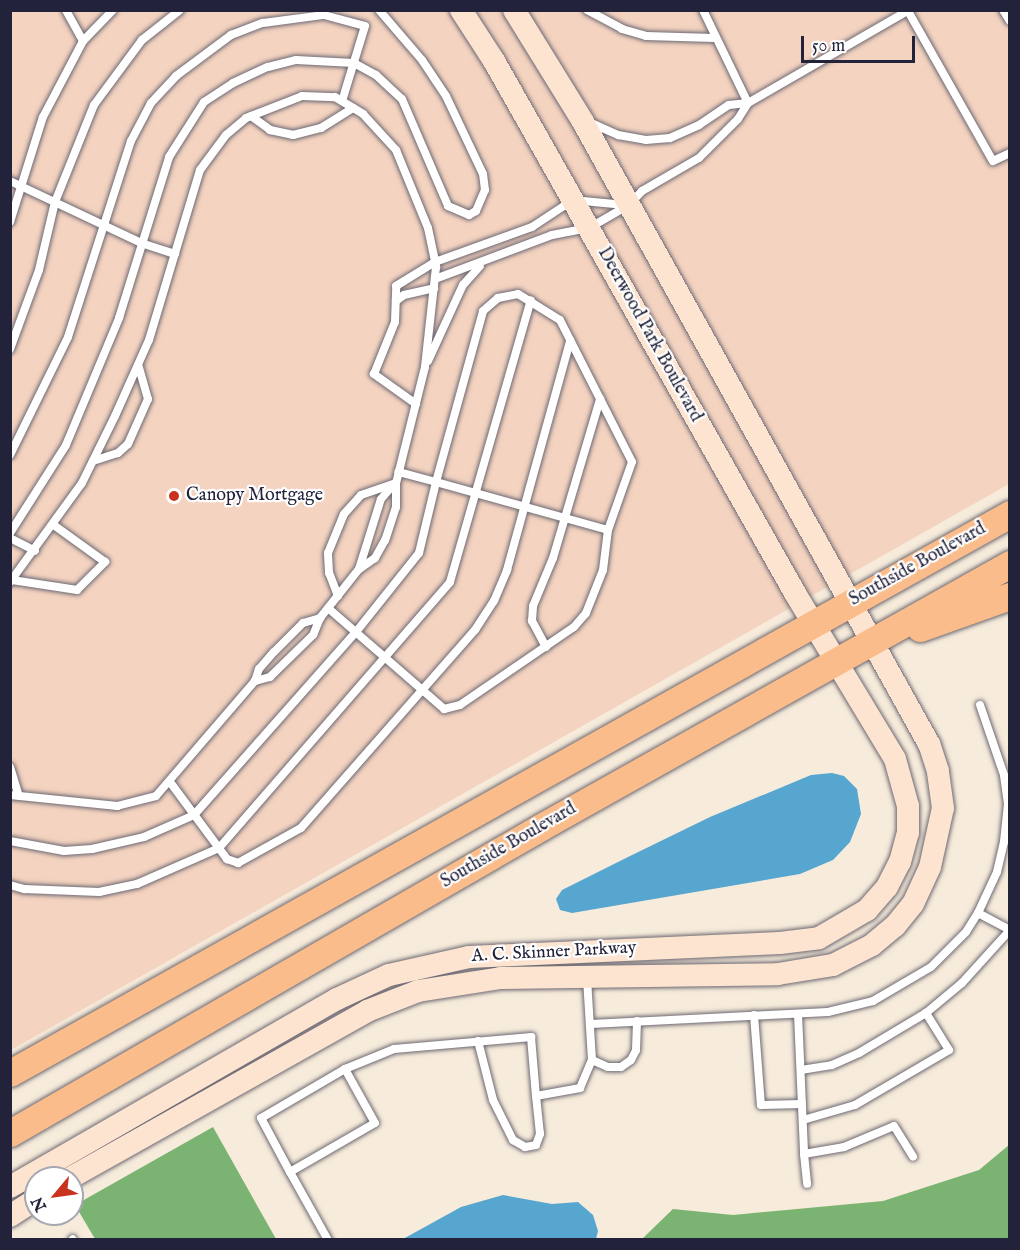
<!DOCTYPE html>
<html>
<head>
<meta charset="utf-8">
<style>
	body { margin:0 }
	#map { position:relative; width:1020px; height:1250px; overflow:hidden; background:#f7ecdb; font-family:"IM FELL English",serif }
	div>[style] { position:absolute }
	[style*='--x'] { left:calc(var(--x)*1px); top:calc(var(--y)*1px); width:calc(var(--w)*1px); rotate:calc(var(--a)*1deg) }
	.built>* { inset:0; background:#f4d3c0 }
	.forest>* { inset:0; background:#7ab372 }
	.water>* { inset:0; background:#56a6d0 }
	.roads { filter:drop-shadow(0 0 2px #6d6973) drop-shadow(0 0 2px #6d6973) }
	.service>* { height:8px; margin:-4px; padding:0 4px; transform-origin:4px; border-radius:4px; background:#fff }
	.secondary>* { height:22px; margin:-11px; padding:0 11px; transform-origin:11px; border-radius:11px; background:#fde4d0 }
	.trunk>* { height:27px; margin:-13.5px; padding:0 13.5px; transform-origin:13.5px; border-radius:13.5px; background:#f9bc8a }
	.dots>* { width:16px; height:16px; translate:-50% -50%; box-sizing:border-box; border:3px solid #fff; border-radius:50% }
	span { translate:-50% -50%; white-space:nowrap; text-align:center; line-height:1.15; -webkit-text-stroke:4.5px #fff; paint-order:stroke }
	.street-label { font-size:18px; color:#22223b }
	.poi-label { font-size:18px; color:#22223b }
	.left { translate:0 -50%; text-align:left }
	.frame { position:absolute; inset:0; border:12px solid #22223b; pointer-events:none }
	.north { position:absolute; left:24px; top:1166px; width:60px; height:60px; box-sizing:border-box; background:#fff; border:2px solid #a7a7b1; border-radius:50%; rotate:241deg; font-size:16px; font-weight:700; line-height:24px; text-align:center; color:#22223b }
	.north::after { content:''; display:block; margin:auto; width:21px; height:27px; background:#c8321e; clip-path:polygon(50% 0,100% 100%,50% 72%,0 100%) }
	.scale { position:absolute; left:801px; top:36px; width:114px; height:27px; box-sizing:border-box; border:3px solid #22223b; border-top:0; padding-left:8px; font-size:18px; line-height:21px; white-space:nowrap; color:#22223b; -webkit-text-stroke:4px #fff; paint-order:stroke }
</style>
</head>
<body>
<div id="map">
	<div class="built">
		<div style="clip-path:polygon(11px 11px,1009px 11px,1009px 484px,11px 1050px)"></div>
	</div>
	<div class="forest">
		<div style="clip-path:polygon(213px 1127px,276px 1239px,95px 1239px,75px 1205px)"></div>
		<div style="clip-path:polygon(1009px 1145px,1009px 1239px,642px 1239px,673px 1209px,733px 1215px,883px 1201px,979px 1170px)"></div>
	</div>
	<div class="water">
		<div style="clip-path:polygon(832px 773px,844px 776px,857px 789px,861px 814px,850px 842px,833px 860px,800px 874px,572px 913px,560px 910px,556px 899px,562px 890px,628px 857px,710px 817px,811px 775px)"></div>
		<div style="clip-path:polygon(503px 1195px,552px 1204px,578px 1202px,593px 1215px,598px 1231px,596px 1239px,403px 1239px,461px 1207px)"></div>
	</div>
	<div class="roads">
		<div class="service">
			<div style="--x:587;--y:10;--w:40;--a:28"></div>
			<div style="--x:622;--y:29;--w:25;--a:16"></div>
			<div style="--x:646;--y:36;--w:68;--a:1.7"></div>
			<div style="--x:703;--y:10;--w:103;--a:64.2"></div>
			<div style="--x:1003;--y:10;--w:13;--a:58"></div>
			<div style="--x:908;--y:11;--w:172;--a:60.5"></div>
			<div style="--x:993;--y:161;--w:19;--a:-25"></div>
			<div style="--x:83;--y:41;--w:43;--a:-45.9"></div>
			<div style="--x:251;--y:116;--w:24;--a:36"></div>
			<div style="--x:270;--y:130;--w:24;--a:12"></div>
			<div style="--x:293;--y:135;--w:29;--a:-14"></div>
			<div style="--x:321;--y:128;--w:38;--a:-32"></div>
			<div style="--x:591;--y:123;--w:30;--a:24"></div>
			<div style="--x:618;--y:135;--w:28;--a:10"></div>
			<div style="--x:646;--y:140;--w:24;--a:-5"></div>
			<div style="--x:670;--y:138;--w:32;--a:-24"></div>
			<div style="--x:699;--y:125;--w:36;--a:-34"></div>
			<div style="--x:729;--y:105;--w:19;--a:-6"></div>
			<div style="--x:748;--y:103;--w:186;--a:-30"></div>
			<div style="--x:10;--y:181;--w:145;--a:25.3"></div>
			<div style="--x:141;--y:243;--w:36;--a:18"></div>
			<div style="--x:10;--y:222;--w:110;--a:-72.6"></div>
			<div style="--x:43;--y:117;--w:86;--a:-62.2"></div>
			<div style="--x:83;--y:41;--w:35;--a:-119"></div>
			<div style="--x:435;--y:279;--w:125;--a:-20.6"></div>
			<div style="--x:552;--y:235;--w:38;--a:-11"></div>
			<div style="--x:589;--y:228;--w:46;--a:-29.9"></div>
			<div style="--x:629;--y:205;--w:19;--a:-47"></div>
			<div style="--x:642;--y:191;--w:66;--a:-30.1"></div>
			<div style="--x:699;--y:158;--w:55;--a:-45"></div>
			<div style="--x:738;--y:119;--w:19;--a:-58"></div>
			<div style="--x:396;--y:301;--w:10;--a:-37"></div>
			<div style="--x:404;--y:295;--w:31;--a:-13"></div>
			<div style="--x:10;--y:349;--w:84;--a:-69.8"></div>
			<div style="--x:39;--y:270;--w:70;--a:-76.8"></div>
			<div style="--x:55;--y:202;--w:105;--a:-68.1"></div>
			<div style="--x:94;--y:105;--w:81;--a:-53.6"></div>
			<div style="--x:142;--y:40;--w:48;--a:-38.3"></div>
			<div style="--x:428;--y:361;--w:84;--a:-65.3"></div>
			<div style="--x:463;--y:285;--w:25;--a:-48"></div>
			<div style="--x:416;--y:404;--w:52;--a:-144.5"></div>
			<div style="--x:374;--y:374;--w:56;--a:-68"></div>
			<div style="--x:395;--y:322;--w:36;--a:-88"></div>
			<div style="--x:396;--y:286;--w:46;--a:-31.6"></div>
			<div style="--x:435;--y:262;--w:103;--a:-19.8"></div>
			<div style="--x:532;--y:227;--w:49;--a:-33.4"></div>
			<div style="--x:573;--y:200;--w:52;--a:5.5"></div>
			<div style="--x:10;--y:455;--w:131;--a:-63.8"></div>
			<div style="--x:68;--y:337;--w:206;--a:-72.2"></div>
			<div style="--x:131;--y:141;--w:43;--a:-62.2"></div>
			<div style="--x:151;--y:103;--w:37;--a:-47"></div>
			<div style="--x:176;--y:76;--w:69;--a:-36.7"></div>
			<div style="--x:231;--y:35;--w:34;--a:-21"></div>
			<div style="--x:263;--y:23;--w:62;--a:-7.5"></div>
			<div style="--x:324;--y:15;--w:42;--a:15"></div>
			<div style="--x:365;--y:26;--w:78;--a:107"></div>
			<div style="--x:93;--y:461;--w:26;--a:-18"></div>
			<div style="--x:118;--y:453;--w:13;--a:-42"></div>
			<div style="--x:128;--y:444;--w:49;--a:-66"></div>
			<div style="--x:148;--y:399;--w:35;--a:-106"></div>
			<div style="--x:10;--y:533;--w:104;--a:-57.5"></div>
			<div style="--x:66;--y:445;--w:138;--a:-67.3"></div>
			<div style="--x:119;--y:318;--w:169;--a:-72.7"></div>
			<div style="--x:169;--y:157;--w:65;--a:-57.5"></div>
			<div style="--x:204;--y:102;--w:35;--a:-33"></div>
			<div style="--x:233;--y:83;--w:38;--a:-25"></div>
			<div style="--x:268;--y:67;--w:29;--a:-14"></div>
			<div style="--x:296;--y:60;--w:58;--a:3"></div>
			<div style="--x:354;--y:63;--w:25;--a:29"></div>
			<div style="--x:376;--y:75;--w:35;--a:43"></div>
			<div style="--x:402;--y:99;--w:116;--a:66.7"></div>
			<div style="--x:448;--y:206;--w:23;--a:23"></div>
			<div style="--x:469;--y:215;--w:8;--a:-30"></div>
			<div style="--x:476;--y:211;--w:23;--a:-67"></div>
			<div style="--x:485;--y:190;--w:16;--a:-97"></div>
			<div style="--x:483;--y:174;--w:86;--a:-115.4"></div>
			<div style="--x:446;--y:96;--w:43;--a:-123.7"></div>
			<div style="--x:422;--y:60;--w:66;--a:-130.7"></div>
			<div style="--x:10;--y:538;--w:28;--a:27"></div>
			<div style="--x:359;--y:569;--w:73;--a:-72.6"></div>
			<div style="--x:381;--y:499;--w:21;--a:-49"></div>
			<div style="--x:12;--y:580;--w:66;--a:8.7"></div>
			<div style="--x:77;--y:590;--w:40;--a:-45"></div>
			<div style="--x:105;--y:562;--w:62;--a:-144.2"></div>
			<div style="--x:10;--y:582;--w:122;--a:-54"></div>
			<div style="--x:82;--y:483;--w:75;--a:-63.8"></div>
			<div style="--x:115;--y:416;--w:83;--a:-65.9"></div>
			<div style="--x:149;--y:340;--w:177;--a:-73.3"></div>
			<div style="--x:200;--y:170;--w:44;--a:-53.4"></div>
			<div style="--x:226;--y:135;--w:26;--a:-40"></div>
			<div style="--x:246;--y:118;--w:60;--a:-21.4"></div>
			<div style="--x:302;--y:96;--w:33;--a:2"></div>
			<div style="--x:335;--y:97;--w:33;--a:31"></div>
			<div style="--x:363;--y:114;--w:49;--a:47.5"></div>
			<div style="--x:396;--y:150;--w:84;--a:67.7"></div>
			<div style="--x:428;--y:228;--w:40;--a:78"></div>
			<div style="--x:436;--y:267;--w:101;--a:96.3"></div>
			<div style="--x:425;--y:367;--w:120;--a:104"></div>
			<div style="--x:396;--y:483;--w:24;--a:90"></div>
			<div style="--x:396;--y:507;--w:35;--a:108"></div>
			<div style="--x:385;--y:540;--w:21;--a:119"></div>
			<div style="--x:375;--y:558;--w:19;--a:145"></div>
			<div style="--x:359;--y:569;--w:63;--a:128.5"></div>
			<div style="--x:320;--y:618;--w:18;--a:112"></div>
			<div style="--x:313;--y:635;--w:60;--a:135.7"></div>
			<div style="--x:270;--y:677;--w:16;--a:165"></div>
			<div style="--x:338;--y:596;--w:25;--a:-111"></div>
			<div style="--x:329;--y:573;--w:20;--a:-93"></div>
			<div style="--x:328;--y:553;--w:42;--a:-67.7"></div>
			<div style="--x:344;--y:514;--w:25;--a:-48"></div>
			<div style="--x:361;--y:495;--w:37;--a:-19"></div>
			<div style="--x:328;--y:608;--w:154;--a:41"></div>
			<div style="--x:444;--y:709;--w:16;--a:-14"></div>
			<div style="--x:460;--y:705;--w:138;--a:-34.4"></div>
			<div style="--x:574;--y:627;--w:18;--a:-49"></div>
			<div style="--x:586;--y:613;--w:46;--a:-68.4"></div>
			<div style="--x:603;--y:570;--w:40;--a:-82.9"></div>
			<div style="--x:546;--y:647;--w:30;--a:-118"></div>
			<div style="--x:532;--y:621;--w:15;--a:-86"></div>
			<div style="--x:533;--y:606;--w:52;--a:-67.4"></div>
			<div style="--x:553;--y:558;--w:166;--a:-73.5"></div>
			<div style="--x:10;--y:767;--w:30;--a:73"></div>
			<div style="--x:170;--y:782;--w:96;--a:53.5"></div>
			<div style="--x:227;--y:859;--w:12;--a:20"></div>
			<div style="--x:238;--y:863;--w:72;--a:-29.1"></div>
			<div style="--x:301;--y:828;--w:264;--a:-48.7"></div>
			<div style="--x:475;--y:630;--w:35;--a:-57"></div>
			<div style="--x:494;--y:601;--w:34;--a:-67"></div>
			<div style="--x:507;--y:570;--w:238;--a:-74.6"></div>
			<div style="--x:10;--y:795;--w:108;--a:5.9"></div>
			<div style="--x:117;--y:806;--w:40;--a:-14.4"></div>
			<div style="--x:156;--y:796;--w:152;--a:-49.3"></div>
			<div style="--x:255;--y:681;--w:13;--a:-72"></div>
			<div style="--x:259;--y:669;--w:23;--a:-49"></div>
			<div style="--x:274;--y:652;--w:41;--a:-45"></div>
			<div style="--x:303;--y:623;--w:18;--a:-16"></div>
			<div style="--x:10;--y:841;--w:55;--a:10.5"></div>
			<div style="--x:64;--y:851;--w:28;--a:-4"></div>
			<div style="--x:92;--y:849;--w:53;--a:-13"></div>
			<div style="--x:144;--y:837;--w:55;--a:-23.7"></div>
			<div style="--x:194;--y:815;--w:244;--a:-48.5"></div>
			<div style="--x:356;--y:632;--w:101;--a:-51.4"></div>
			<div style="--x:419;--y:553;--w:73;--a:-76.5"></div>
			<div style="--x:436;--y:482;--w:177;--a:-74.6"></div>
			<div style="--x:483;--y:311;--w:20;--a:-41"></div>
			<div style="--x:498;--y:298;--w:20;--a:-11"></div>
			<div style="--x:518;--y:294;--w:49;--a:31.8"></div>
			<div style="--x:560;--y:320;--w:159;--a:63.1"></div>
			<div style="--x:632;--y:462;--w:72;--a:109.4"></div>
			<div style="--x:608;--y:530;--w:179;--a:-164.4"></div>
			<div style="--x:436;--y:482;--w:39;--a:-165"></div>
			<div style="--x:10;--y:885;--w:15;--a:16"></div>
			<div style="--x:24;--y:889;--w:75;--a:2.3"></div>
			<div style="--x:99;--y:892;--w:39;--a:-12"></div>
			<div style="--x:137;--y:884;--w:90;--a:-23.7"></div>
			<div style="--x:219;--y:848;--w:352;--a:-49"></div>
			<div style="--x:450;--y:582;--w:293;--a:-74"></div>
			<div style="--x:978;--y:913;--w:36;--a:28"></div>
			<div style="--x:798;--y:1014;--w:140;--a:87.5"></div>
			<div style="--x:804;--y:1154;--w:41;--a:-9.9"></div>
			<div style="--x:844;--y:1147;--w:54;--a:-22.8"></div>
			<div style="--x:894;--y:1126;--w:36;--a:58"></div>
			<div style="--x:754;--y:1015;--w:90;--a:85.6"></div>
			<div style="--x:761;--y:1105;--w:41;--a:-1.4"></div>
			<div style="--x:591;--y:1024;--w:237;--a:-2.9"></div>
			<div style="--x:828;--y:1012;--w:46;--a:-13.7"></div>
			<div style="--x:873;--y:1001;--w:67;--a:-30.4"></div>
			<div style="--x:931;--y:967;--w:49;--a:-45"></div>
			<div style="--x:966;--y:932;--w:22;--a:-58"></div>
			<div style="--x:978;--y:913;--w:45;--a:-65.1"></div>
			<div style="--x:997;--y:872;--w:31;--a:-77"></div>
			<div style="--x:1004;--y:842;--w:38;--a:-84"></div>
			<div style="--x:1008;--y:804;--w:29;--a:-98"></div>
			<div style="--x:1004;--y:775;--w:74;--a:-108.9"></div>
			<div style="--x:478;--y:1041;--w:61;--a:75.7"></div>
			<div style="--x:493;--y:1100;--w:45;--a:63.4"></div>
			<div style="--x:513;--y:1140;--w:14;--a:30"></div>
			<div style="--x:525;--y:1147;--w:11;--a:-10"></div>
			<div style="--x:536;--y:1145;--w:12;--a:-70"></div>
			<div style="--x:540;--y:1134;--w:38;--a:-96"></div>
			<div style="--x:592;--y:1060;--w:17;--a:24"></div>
			<div style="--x:608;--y:1067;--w:13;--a:0"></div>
			<div style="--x:621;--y:1067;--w:12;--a:-35"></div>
			<div style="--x:631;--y:1060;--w:11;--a:-63"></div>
			<div style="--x:636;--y:1050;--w:29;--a:-88"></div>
			<div style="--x:345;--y:1069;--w:97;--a:149.7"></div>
			<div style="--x:261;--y:1118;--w:61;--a:61.8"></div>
			<div style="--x:290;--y:1172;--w:98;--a:-30"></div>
			<div style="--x:375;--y:1123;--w:62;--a:-119.1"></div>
			<div style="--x:345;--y:1069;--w:53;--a:-22.2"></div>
			<div style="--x:394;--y:1049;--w:138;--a:-5"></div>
			<div style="--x:531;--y:1037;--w:59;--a:85.2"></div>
			<div style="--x:536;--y:1096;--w:45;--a:-10.3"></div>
			<div style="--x:580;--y:1088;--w:30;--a:-67"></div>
			<div style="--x:592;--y:1060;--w:82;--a:-93.5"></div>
			<div style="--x:801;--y:1070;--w:31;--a:-9"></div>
			<div style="--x:832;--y:1065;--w:30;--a:-24"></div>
			<div style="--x:859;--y:1053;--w:78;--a:-30.8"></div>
			<div style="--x:926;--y:1013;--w:47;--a:-39.8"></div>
			<div style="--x:962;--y:983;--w:72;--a:-47.8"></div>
			<div style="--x:803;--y:1120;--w:54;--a:-16.1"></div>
			<div style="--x:855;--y:1105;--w:109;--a:-30.3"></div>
			<div style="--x:949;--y:1050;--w:44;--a:-121.9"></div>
			<div style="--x:804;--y:1154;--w:30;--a:84"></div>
			<div style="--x:290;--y:1172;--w:78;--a:60.8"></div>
			<div style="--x:72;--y:1240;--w:1;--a:-45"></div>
		</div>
		<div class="secondary">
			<div style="--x:70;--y:1178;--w:341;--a:-29.3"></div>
			<div style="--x:367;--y:1011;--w:55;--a:-21.4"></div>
			<div style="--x:418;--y:991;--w:84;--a:-8.9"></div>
			<div style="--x:501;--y:978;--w:277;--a:-0.8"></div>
			<div style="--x:778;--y:974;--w:56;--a:-9.3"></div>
			<div style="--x:833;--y:965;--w:44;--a:-27.1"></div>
			<div style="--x:872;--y:945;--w:30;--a:-40"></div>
			<div style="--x:895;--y:926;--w:28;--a:-51"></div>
			<div style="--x:913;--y:904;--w:41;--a:-65.3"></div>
			<div style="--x:930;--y:867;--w:60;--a:-77.6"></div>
			<div style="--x:943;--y:808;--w:37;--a:-98"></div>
			<div style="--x:938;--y:771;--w:28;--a:-108"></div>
			<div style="--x:929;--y:744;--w:714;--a:-119.08"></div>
			<div style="--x:582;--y:120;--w:129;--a:-121.7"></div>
			<div style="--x:10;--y:1187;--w:377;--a:-29.9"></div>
			<div style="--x:337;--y:999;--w:57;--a:-24.8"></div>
			<div style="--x:389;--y:975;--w:82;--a:-12.7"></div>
			<div style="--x:469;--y:957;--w:311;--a:-2.6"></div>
			<div style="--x:780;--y:943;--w:39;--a:-7"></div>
			<div style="--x:819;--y:938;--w:56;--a:-30.3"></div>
			<div style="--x:867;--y:910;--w:30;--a:-49"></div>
			<div style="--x:887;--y:887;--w:28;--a:-63"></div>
			<div style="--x:900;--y:862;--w:30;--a:-75"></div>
			<div style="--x:908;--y:833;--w:27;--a:-90"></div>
			<div style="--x:908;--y:806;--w:49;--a:-105.5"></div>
			<div style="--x:895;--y:759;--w:194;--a:-121.1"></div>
			<div style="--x:795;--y:593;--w:611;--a:-119.5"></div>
			<div style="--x:494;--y:61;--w:61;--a:-122.9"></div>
			<div style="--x:10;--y:1216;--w:31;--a:-33"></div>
		</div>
		<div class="trunk">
			<div style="--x:920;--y:628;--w:96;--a:-19.6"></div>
			<div style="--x:10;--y:1073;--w:1146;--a:-29.21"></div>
			<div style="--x:10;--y:1133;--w:613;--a:-29.95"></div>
			<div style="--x:541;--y:827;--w:538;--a:-29.28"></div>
		</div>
	</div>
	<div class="dots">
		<div style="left:174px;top:496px;background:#c8321e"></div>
	</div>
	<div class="street-label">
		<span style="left:649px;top:335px;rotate:61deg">Deerwood Park Boulevard</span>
		<span style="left:918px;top:565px;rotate:-29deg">Southside Boulevard</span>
		<span style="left:509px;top:846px;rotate:-30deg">Southside Boulevard</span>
		<span style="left:554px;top:953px;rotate:-3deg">A. C. Skinner Parkway</span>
	</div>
	<div class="poi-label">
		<span class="left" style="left:186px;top:496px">Canopy Mortgage</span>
	</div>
	<div class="frame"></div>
	<div class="north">N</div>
	<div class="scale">50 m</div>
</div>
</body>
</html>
